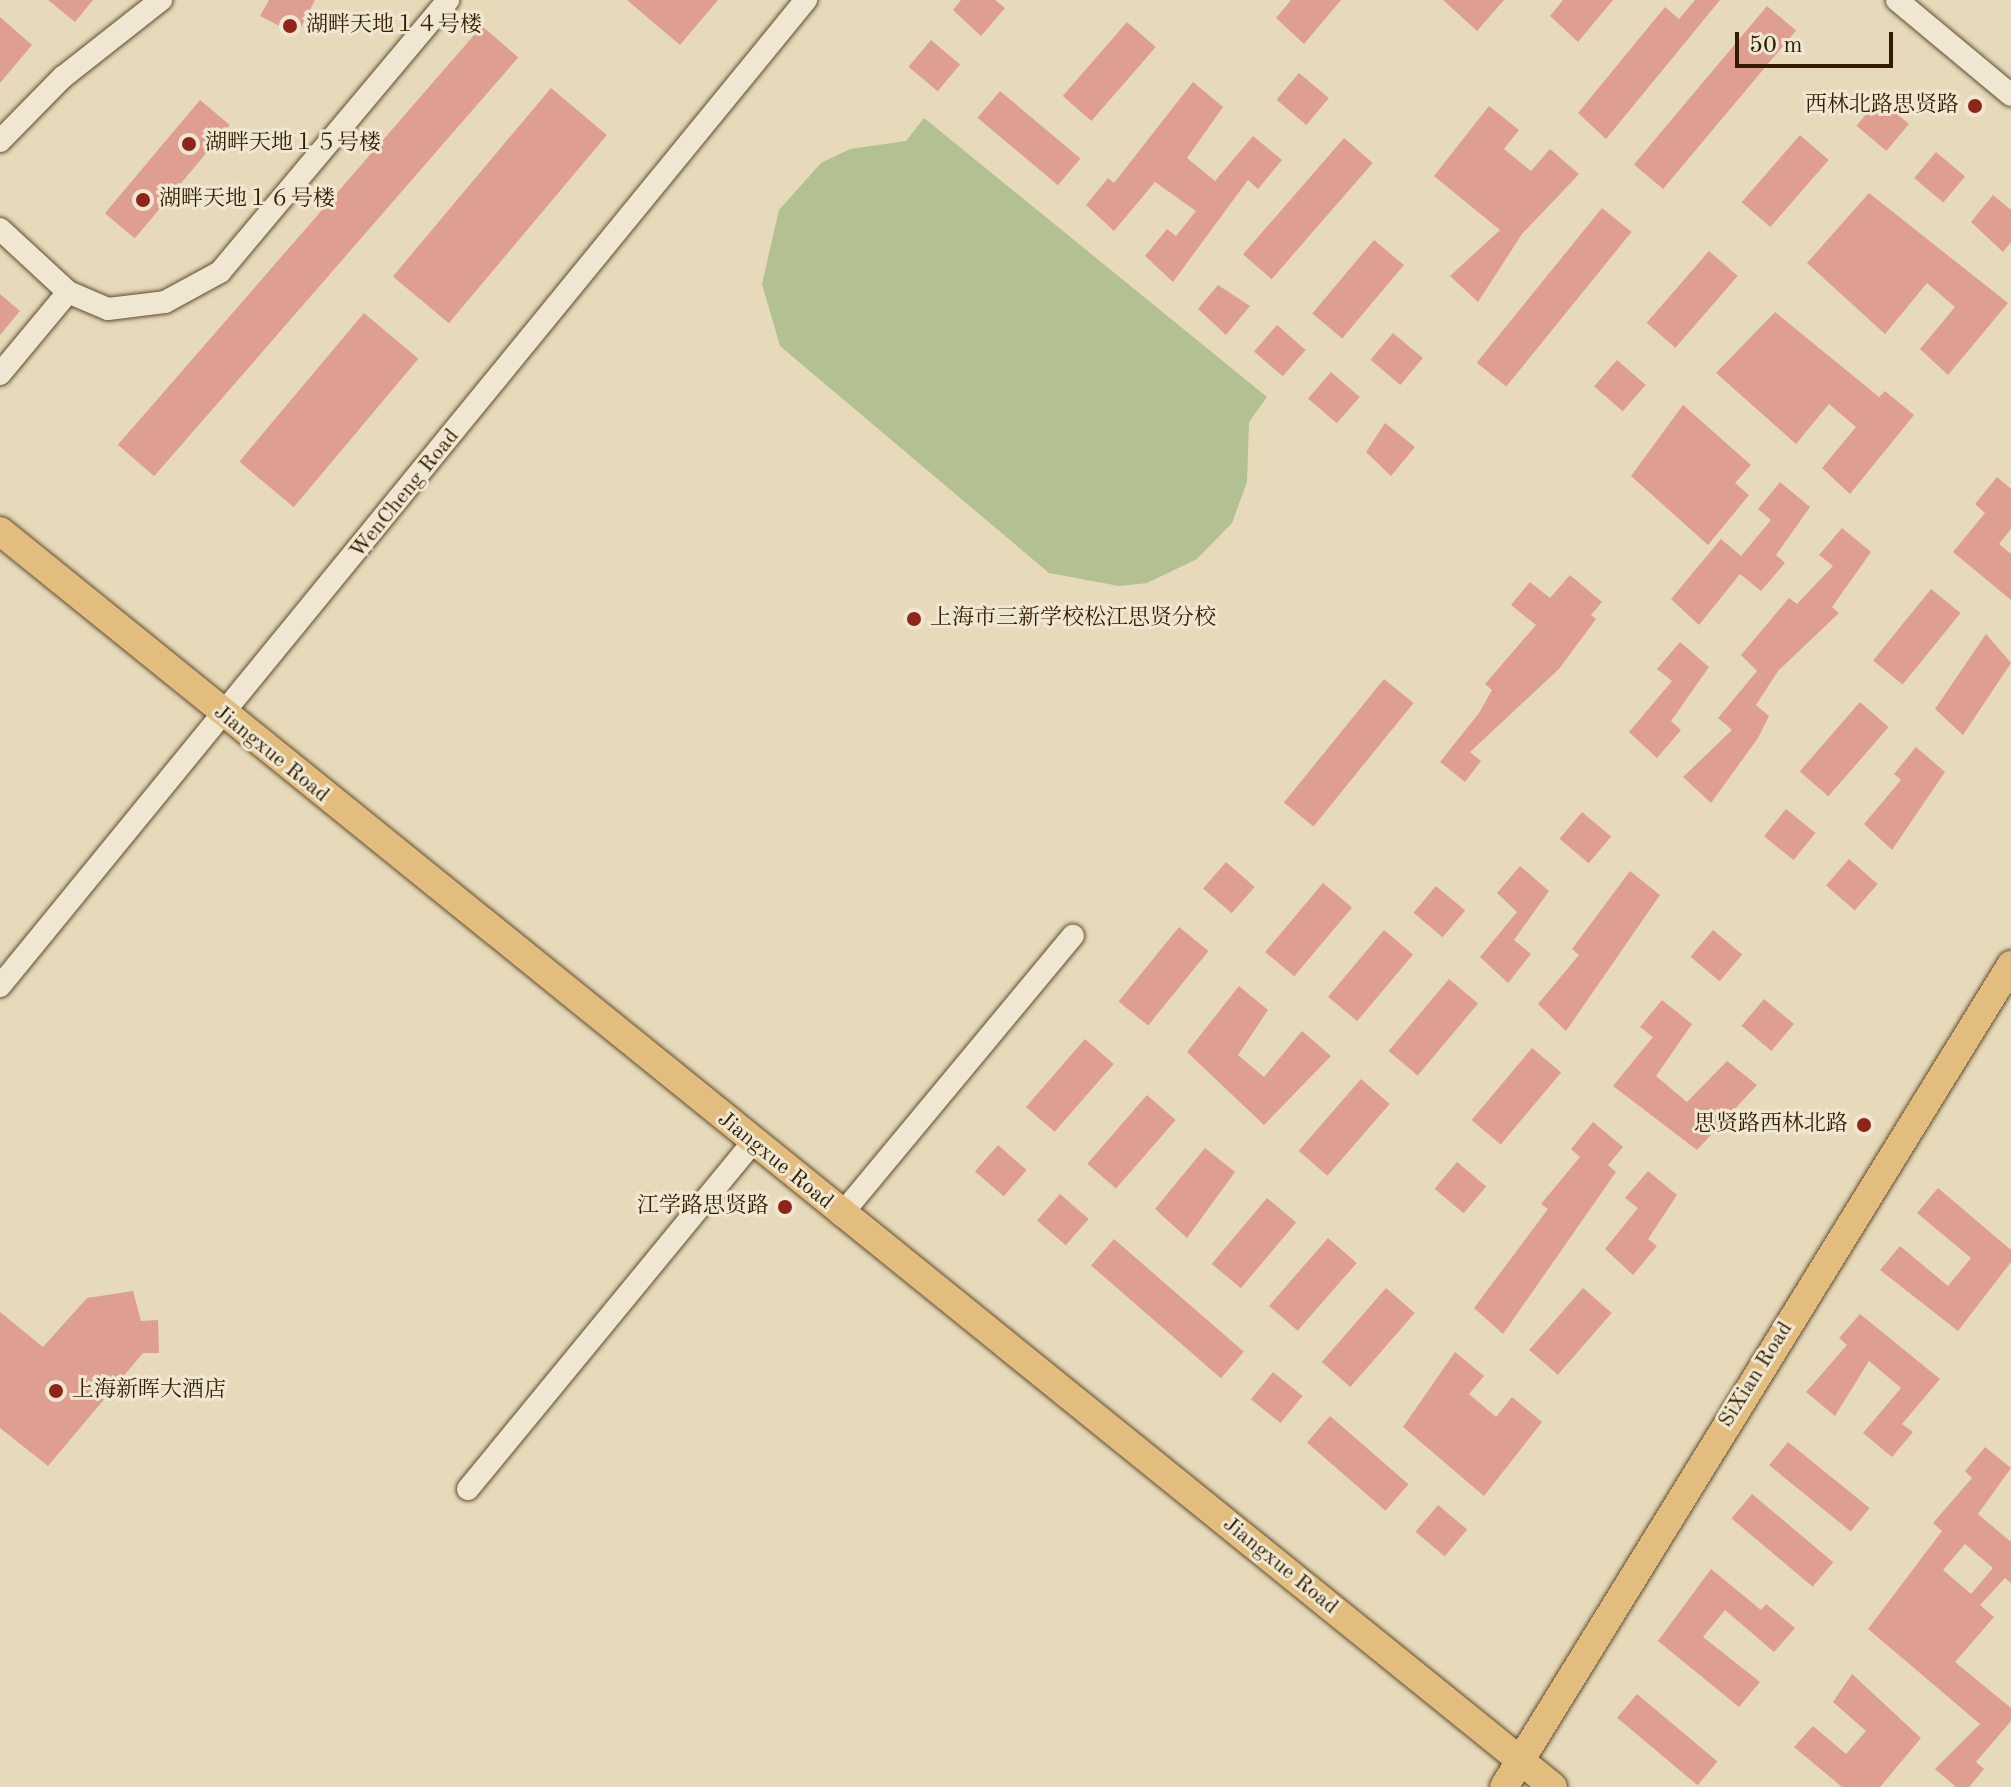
<!DOCTYPE html>
<html>
<head>
<meta charset="utf-8">
<style>
	body { margin:0 }
	#map { position:relative; width:2011px; height:1787px; overflow:hidden; background:#e6daba; font-family:"Old Standard TT","Noto Serif SC",serif }
	div>[style] { position:absolute }
	[style*='--x'] { left:calc(var(--x)*1px); top:calc(var(--y)*1px); width:calc(var(--w)*1px); rotate:calc(var(--a)*1deg) }
	.green>* { inset:0; background:#b2c092 }
	.building>* { inset:0; background:#df9f90; transform-origin:0 0 }
	.roads { filter:drop-shadow(0 0 2px #604c2e) drop-shadow(0 0 2px #604c2e) }
	.minor>* { height:22px; margin:-11px; padding:0 11px; transform-origin:11px; border-radius:11px; background:#efe7d2 }
	.major>* { height:28px; margin:-14px; padding:0 14px; transform-origin:14px; border-radius:14px; background:#e3bd7d }
	.dots>* { width:22px; height:22px; translate:-50% -50%; box-sizing:border-box; border:4px solid #efe7d2; border-radius:50% }
	span { translate:-50% -50%; white-space:nowrap; text-align:center; line-height:1.15; -webkit-text-stroke:6px #efe7d2; paint-order:stroke }
	.poi-label { font-size:22px; color:#331d00 }
	.left { translate:0 -50%; text-align:left }
	.right { translate:-100% -50%; text-align:right }
	.street-label { font-size:22px; color:#331d00 }
	.scale { position:absolute; left:1735px; top:32px; width:158px; height:36px; box-sizing:border-box; border:4px solid #331d00; border-top:0; padding-left:10px; font-size:24px; line-height:28px; white-space:nowrap; color:#331d00; -webkit-text-stroke:6px #efe7d2; paint-order:stroke }
</style>
</head>
<body>
<div id="map">
	<div class="green">
		<div style="clip-path:polygon(924px 118px,1267px 397px,1249px 422px,1247px 482px,1232px 523px,1197px 559px,1147px 583px,1119px 586px,1049px 573px,780px 346px,762px 284px,779px 210px,821px 163px,850px 149px,906px 141px)"></div>
	</div>
	<div class="building">
		<div style="clip-path:polygon(48px 0,93px 0,75px 22px)"></div>
		<div style="clip-path:polygon(269px 0,315px 0,297px 35px,260px 16px)"></div>
		<div style="clip-path:polygon(627px 0,718px 0,680px 45px)"></div>
		<div style="clip-path:polygon(961px 0,995px 0,1005px 8px,981px 36px,953px 10px)"></div>
		<div style="clip-path:polygon(1291px 0,1341px 0,1304px 44px,1276px 18px)"></div>
		<div style="clip-path:polygon(1443px 0,1504px 0,1477px 31px)"></div>
		<div style="clip-path:polygon(1563px 0,1613px 0,1578px 42px,1550px 16px)"></div>
		<div style="clip-path:polygon(1695px 0,1720px 0,1606px 139px,1578px 113px,1665px 7px,1679px 19px)"></div>
		<div style="left:1767px;top:6px;width:38px;height:207px;rotate:40deg"></div>
		<div style="clip-path:polygon(0 17px,32px 45px,0 83px)"></div>
		<div style="left:1127px;top:22px;width:38px;height:98px;rotate:41deg"></div>
		<div style="left:482px;top:26px;width:48px;height:555px;rotate:41deg"></div>
		<div style="left:931px;top:40px;width:38px;height:35px;rotate:40deg"></div>
		<div style="left:1299px;top:73px;width:39px;height:35px;rotate:40deg"></div>
		<div style="clip-path:polygon(1193px 82px,1223px 107px,1187px 158px,1215px 181px,1253px 136px,1282px 160px,1258px 189px,1248px 180px,1173px 282px,1145px 256px,1167px 229px,1176px 236px,1196px 211px,1155px 182px,1114px 231px,1086px 205px,1108px 178px,1114px 183px)"></div>
		<div style="left:551px;top:88px;width:73px;height:246px;rotate:40deg"></div>
		<div style="left:1000px;top:91px;width:105px;height:35px;rotate:40deg"></div>
		<div style="left:1879px;top:99px;width:39px;height:35px;rotate:40deg"></div>
		<div style="left:200px;top:100px;width:39px;height:148px;rotate:40deg"></div>
		<div style="clip-path:polygon(1489px 106px,1519px 130px,1504px 149px,1531px 171px,1550px 149px,1579px 174px,1522px 234px,1478px 302px,1450px 276px,1500px 230px,1434px 176px)"></div>
		<div style="left:1800px;top:135px;width:38px;height:89px;rotate:41deg"></div>
		<div style="left:1344px;top:138px;width:38px;height:154px;rotate:41deg"></div>
		<div style="left:1936px;top:152px;width:38px;height:34px;rotate:40deg"></div>
		<div style="clip-path:polygon(1869px 193px,2008px 303px,1948px 375px,1920px 349px,1955px 307px,1927px 283px,1885px 334px,1807px 263px)"></div>
		<div style="clip-path:polygon(1993px 195px,2011px 210px,2011px 242px,2003px 252px,1971px 222px)"></div>
		<div style="left:1602px;top:208px;width:38px;height:199px;rotate:39deg"></div>
		<div style="left:1374px;top:240px;width:39px;height:96px;rotate:40deg"></div>
		<div style="left:1709px;top:251px;width:38px;height:95px;rotate:41deg"></div>
		<div style="clip-path:polygon(1218px 285px,1250px 306px,1226px 335px,1198px 309px)"></div>
		<div style="clip-path:polygon(0 294px,20px 311px,0 335px)"></div>
		<div style="clip-path:polygon(1775px 312px,1879px 397px,1885px 391px,1914px 415px,1850px 494px,1822px 468px,1856px 427px,1829px 404px,1796px 444px,1716px 373px)"></div>
		<div style="left:364px;top:313px;width:71px;height:194px;rotate:40deg"></div>
		<div style="left:1277px;top:325px;width:38px;height:35px;rotate:41deg"></div>
		<div style="left:1393px;top:333px;width:39px;height:35px;rotate:40deg"></div>
		<div style="left:1617px;top:360px;width:38px;height:35px;rotate:41deg"></div>
		<div style="left:1331px;top:372px;width:38px;height:35px;rotate:41deg"></div>
		<div style="clip-path:polygon(1683px 405px,1751px 465px,1735px 483px,1749px 495px,1708px 545px,1631px 476px)"></div>
		<div style="clip-path:polygon(1385px 423px,1415px 447px,1391px 476px,1366px 452px)"></div>
		<div style="clip-path:polygon(1997px 477px,2011px 489px,2011px 529px,1999px 544px,2011px 554px,2011px 600px,1953px 552px,1985px 513px,1975px 504px)"></div>
		<div style="clip-path:polygon(1780px 482px,1810px 507px,1776px 555px,1785px 563px,1761px 591px,1740px 574px,1699px 625px,1671px 599px,1721px 539px,1741px 556px,1771px 520px,1758px 509px)"></div>
		<div style="clip-path:polygon(1842px 528px,1871px 552px,1832px 607px,1839px 613px,1778px 671px,1756px 705px,1769px 716px,1758px 738px,1711px 803px,1683px 777px,1732px 730px,1718px 718px,1757px 671px,1741px 655px,1789px 598px,1797px 604px,1833px 566px,1819px 555px)"></div>
		<div style="clip-path:polygon(1570px 575px,1602px 602px,1591px 615px,1596px 619px,1559px 669px,1470px 752px,1481px 761px,1465px 782px,1440px 762px,1479px 713px,1492px 690px,1485px 684px,1536px 625px,1511px 605px,1530px 582px,1550px 598px)"></div>
		<div style="left:1931px;top:589px;width:38px;height:92px;rotate:39deg"></div>
		<div style="clip-path:polygon(1986px 634px,2011px 663px,1963px 735px,1935px 709px)"></div>
		<div style="clip-path:polygon(1680px 642px,1709px 667px,1671px 721px,1681px 730px,1657px 758px,1629px 732px,1672px 681px,1657px 669px)"></div>
		<div style="left:1384px;top:679px;width:38px;height:159px;rotate:39deg"></div>
		<div style="left:1860px;top:702px;width:38px;height:92px;rotate:41deg"></div>
		<div style="clip-path:polygon(1916px 747px,1945px 772px,1892px 850px,1864px 824px,1901px 780px,1894px 774px)"></div>
		<div style="left:1786px;top:809px;width:38px;height:35px;rotate:39deg"></div>
		<div style="left:1582px;top:812px;width:38px;height:35px;rotate:40deg"></div>
		<div style="left:1849px;top:859px;width:38px;height:35px;rotate:41deg"></div>
		<div style="left:1226px;top:862px;width:38px;height:35px;rotate:41deg"></div>
		<div style="clip-path:polygon(1520px 866px,1549px 891px,1514px 940px,1531px 954px,1508px 983px,1480px 957px,1517px 912px,1497px 893px)"></div>
		<div style="clip-path:polygon(1630px 871px,1660px 895px,1566px 1031px,1538px 1004px,1579px 955px,1572px 949px)"></div>
		<div style="left:1323px;top:883px;width:38px;height:90px;rotate:40deg"></div>
		<div style="left:1436px;top:886px;width:38px;height:35px;rotate:40deg"></div>
		<div style="left:1179px;top:927px;width:38px;height:96px;rotate:39deg"></div>
		<div style="left:1384px;top:930px;width:38px;height:87px;rotate:40deg"></div>
		<div style="left:1713px;top:930px;width:38px;height:35px;rotate:40deg"></div>
		<div style="left:1449px;top:979px;width:38px;height:94px;rotate:40deg"></div>
		<div style="clip-path:polygon(1239px 986px,1268px 1010px,1238px 1055px,1264px 1077px,1302px 1031px,1331px 1056px,1264px 1125px,1187px 1052px)"></div>
		<div style="left:1764px;top:999px;width:39px;height:35px;rotate:40deg"></div>
		<div style="clip-path:polygon(1662px 1000px,1692px 1024px,1656px 1076px,1687px 1102px,1727px 1061px,1757px 1085px,1697px 1150px,1613px 1086px,1653px 1037px,1640px 1027px)"></div>
		<div style="left:1085px;top:1039px;width:38px;height:90px;rotate:41deg"></div>
		<div style="left:1532px;top:1048px;width:38px;height:94px;rotate:40deg"></div>
		<div style="left:1361px;top:1079px;width:38px;height:95px;rotate:41deg"></div>
		<div style="left:1147px;top:1095px;width:38px;height:91px;rotate:41deg"></div>
		<div style="clip-path:polygon(1593px 1122px,1623px 1147px,1608px 1165px,1616px 1172px,1503px 1334px,1474px 1308px,1548px 1209px,1541px 1204px,1580px 1157px,1571px 1149px)"></div>
		<div style="left:998px;top:1145px;width:38px;height:35px;rotate:41deg"></div>
		<div style="clip-path:polygon(1205px 1148px,1235px 1172px,1187px 1238px,1155px 1209px)"></div>
		<div style="left:1457px;top:1162px;width:38px;height:35px;rotate:40deg"></div>
		<div style="clip-path:polygon(1648px 1171px,1677px 1195px,1648px 1239px,1657px 1246px,1633px 1275px,1605px 1249px,1638px 1208px,1625px 1198px)"></div>
		<div style="clip-path:polygon(1938px 1188px,2011px 1250px,2011px 1262px,1958px 1331px,1880px 1270px,1900px 1246px,1948px 1286px,1971px 1258px,1917px 1213px)"></div>
		<div style="left:1060px;top:1194px;width:38px;height:35px;rotate:41deg"></div>
		<div style="left:1267px;top:1198px;width:38px;height:86px;rotate:40deg"></div>
		<div style="left:1328px;top:1238px;width:38px;height:90px;rotate:41deg"></div>
		<div style="left:1114px;top:1239px;width:172px;height:35px;rotate:41deg"></div>
		<div style="left:1386px;top:1288px;width:38px;height:98px;rotate:41deg"></div>
		<div style="left:1583px;top:1288px;width:38px;height:82px;rotate:41deg"></div>
		<div style="clip-path:polygon(133px 1291px,141px 1321px,158px 1320px,159px 1353px,143px 1353px,48px 1466px,0 1428px,0 1312px,43px 1347px,87px 1298px)"></div>
		<div style="clip-path:polygon(1860px 1314px,1940px 1379px,1902px 1424px,1913px 1432px,1892px 1457px,1863px 1433px,1901px 1388px,1869px 1361px,1835px 1416px,1806px 1392px,1847px 1345px,1839px 1338px)"></div>
		<div style="clip-path:polygon(1455px 1352px,1484px 1376px,1469px 1394px,1496px 1417px,1512px 1397px,1542px 1422px,1484px 1496px,1403px 1427px)"></div>
		<div style="left:1273px;top:1372px;width:38px;height:35px;rotate:39deg"></div>
		<div style="left:1330px;top:1416px;width:104px;height:35px;rotate:41deg"></div>
		<div style="left:1788px;top:1442px;width:105px;height:30px;rotate:39deg"></div>
		<div style="clip-path:polygon(evenodd,1985px 1447px,2011px 1468px,1978px 1514px,2011px 1542px,2011px 1583px,2005px 1578px,1980px 1605px,1994px 1617px,1955px 1662px,2011px 1708px,2011px 1721px,1976px 1762px,1984px 1769px,1969px 1787px,1956px 1787px,1935px 1769px,1980px 1724px,1868px 1629px,1942px 1531px,1933px 1523px,1972px 1478px,1965px 1471px,1985px 1447px,1965px 1544px,1993px 1568px,1971px 1594px,1943px 1570px,1965px 1544px)"></div>
		<div style="left:1752px;top:1494px;width:106px;height:32px;rotate:40deg"></div>
		<div style="left:1438px;top:1505px;width:38px;height:35px;rotate:40deg"></div>
		<div style="clip-path:polygon(1711px 1569px,1761px 1610px,1766px 1604px,1795px 1628px,1774px 1652px,1725px 1610px,1703px 1637px,1760px 1682px,1739px 1707px,1658px 1641px)"></div>
		<div style="clip-path:polygon(1852px 1674px,1921px 1738px,1880px 1787px,1842px 1787px,1794px 1747px,1813px 1726px,1846px 1754px,1866px 1731px,1833px 1702px)"></div>
		<div style="left:1637px;top:1694px;width:105px;height:31px;rotate:40deg"></div>
	</div>
	<div class="roads">
		<div class="minor">
			<div style="--x:1897;--y:0;--w:148;--a:39.8"></div>
			<div style="--x:0;--y:141;--w:90;--a:-45.5"></div>
			<div style="--x:63;--y:77;--w:125;--a:-38.2"></div>
			<div style="--x:0;--y:229;--w:93;--a:42.8"></div>
			<div style="--x:68;--y:292;--w:43;--a:23"></div>
			<div style="--x:108;--y:309;--w:57;--a:-7"></div>
			<div style="--x:165;--y:302;--w:63;--a:-28.6"></div>
			<div style="--x:220;--y:272;--w:355;--a:-50"></div>
			<div style="--x:0;--y:374;--w:107;--a:-50.3"></div>
			<div style="--x:0;--y:986;--w:1274;--a:-50.74"></div>
			<div style="--x:841;--y:1215;--w:363;--a:-50.3"></div>
			<div style="--x:468;--y:1489;--w:448;--a:-50.6"></div>
		</div>
		<div class="major">
			<div style="--x:0;--y:531;--w:1997;--a:38.96"></div>
			<div style="--x:1504;--y:1787;--w:966;--a:-58.33"></div>
		</div>
	</div>
	<div class="dots">
		<div style="left:290px;top:26px;background:#8f2418"></div>
		<div style="left:1975px;top:106px;background:#8f2418"></div>
		<div style="left:189px;top:144px;background:#8f2418"></div>
		<div style="left:143px;top:200px;background:#8f2418"></div>
		<div style="left:914px;top:619px;background:#8f2418"></div>
		<div style="left:1864px;top:1125px;background:#8f2418"></div>
		<div style="left:785px;top:1207px;background:#8f2418"></div>
		<div style="left:56px;top:1391px;background:#8f2418"></div>
	</div>
	<div class="poi-label">
		<span class="left" style="left:306px;top:26px">湖畔天地１４号楼</span>
		<span class="right" style="left:1959px;top:106px">西林北路思贤路</span>
		<span class="left" style="left:205px;top:144px">湖畔天地１５号楼</span>
		<span class="left" style="left:159px;top:200px">湖畔天地１６号楼</span>
		<span class="left" style="left:930px;top:619px">上海市三新学校松江思贤分校</span>
		<span class="right" style="left:1848px;top:1125px">思贤路西林北路</span>
		<span class="right" style="left:769px;top:1207px">江学路思贤路</span>
		<span class="left" style="left:72px;top:1391px">上海新晖大酒店</span>
	</div>
	<div class="street-label">
		<span style="left:405px;top:494px;rotate:-51deg">WenCheng Road</span>
		<span style="left:271px;top:754px;rotate:39deg">Jiangxue Road</span>
		<span style="left:775px;top:1161px;rotate:39deg">Jiangxue Road</span>
		<span style="left:1756px;top:1375px;rotate:-58deg">SiXian Road</span>
		<span style="left:1280px;top:1566px;rotate:39deg">Jiangxue Road</span>
	</div>
	<div class="scale">50 m</div>
</div>
</body>
</html>
